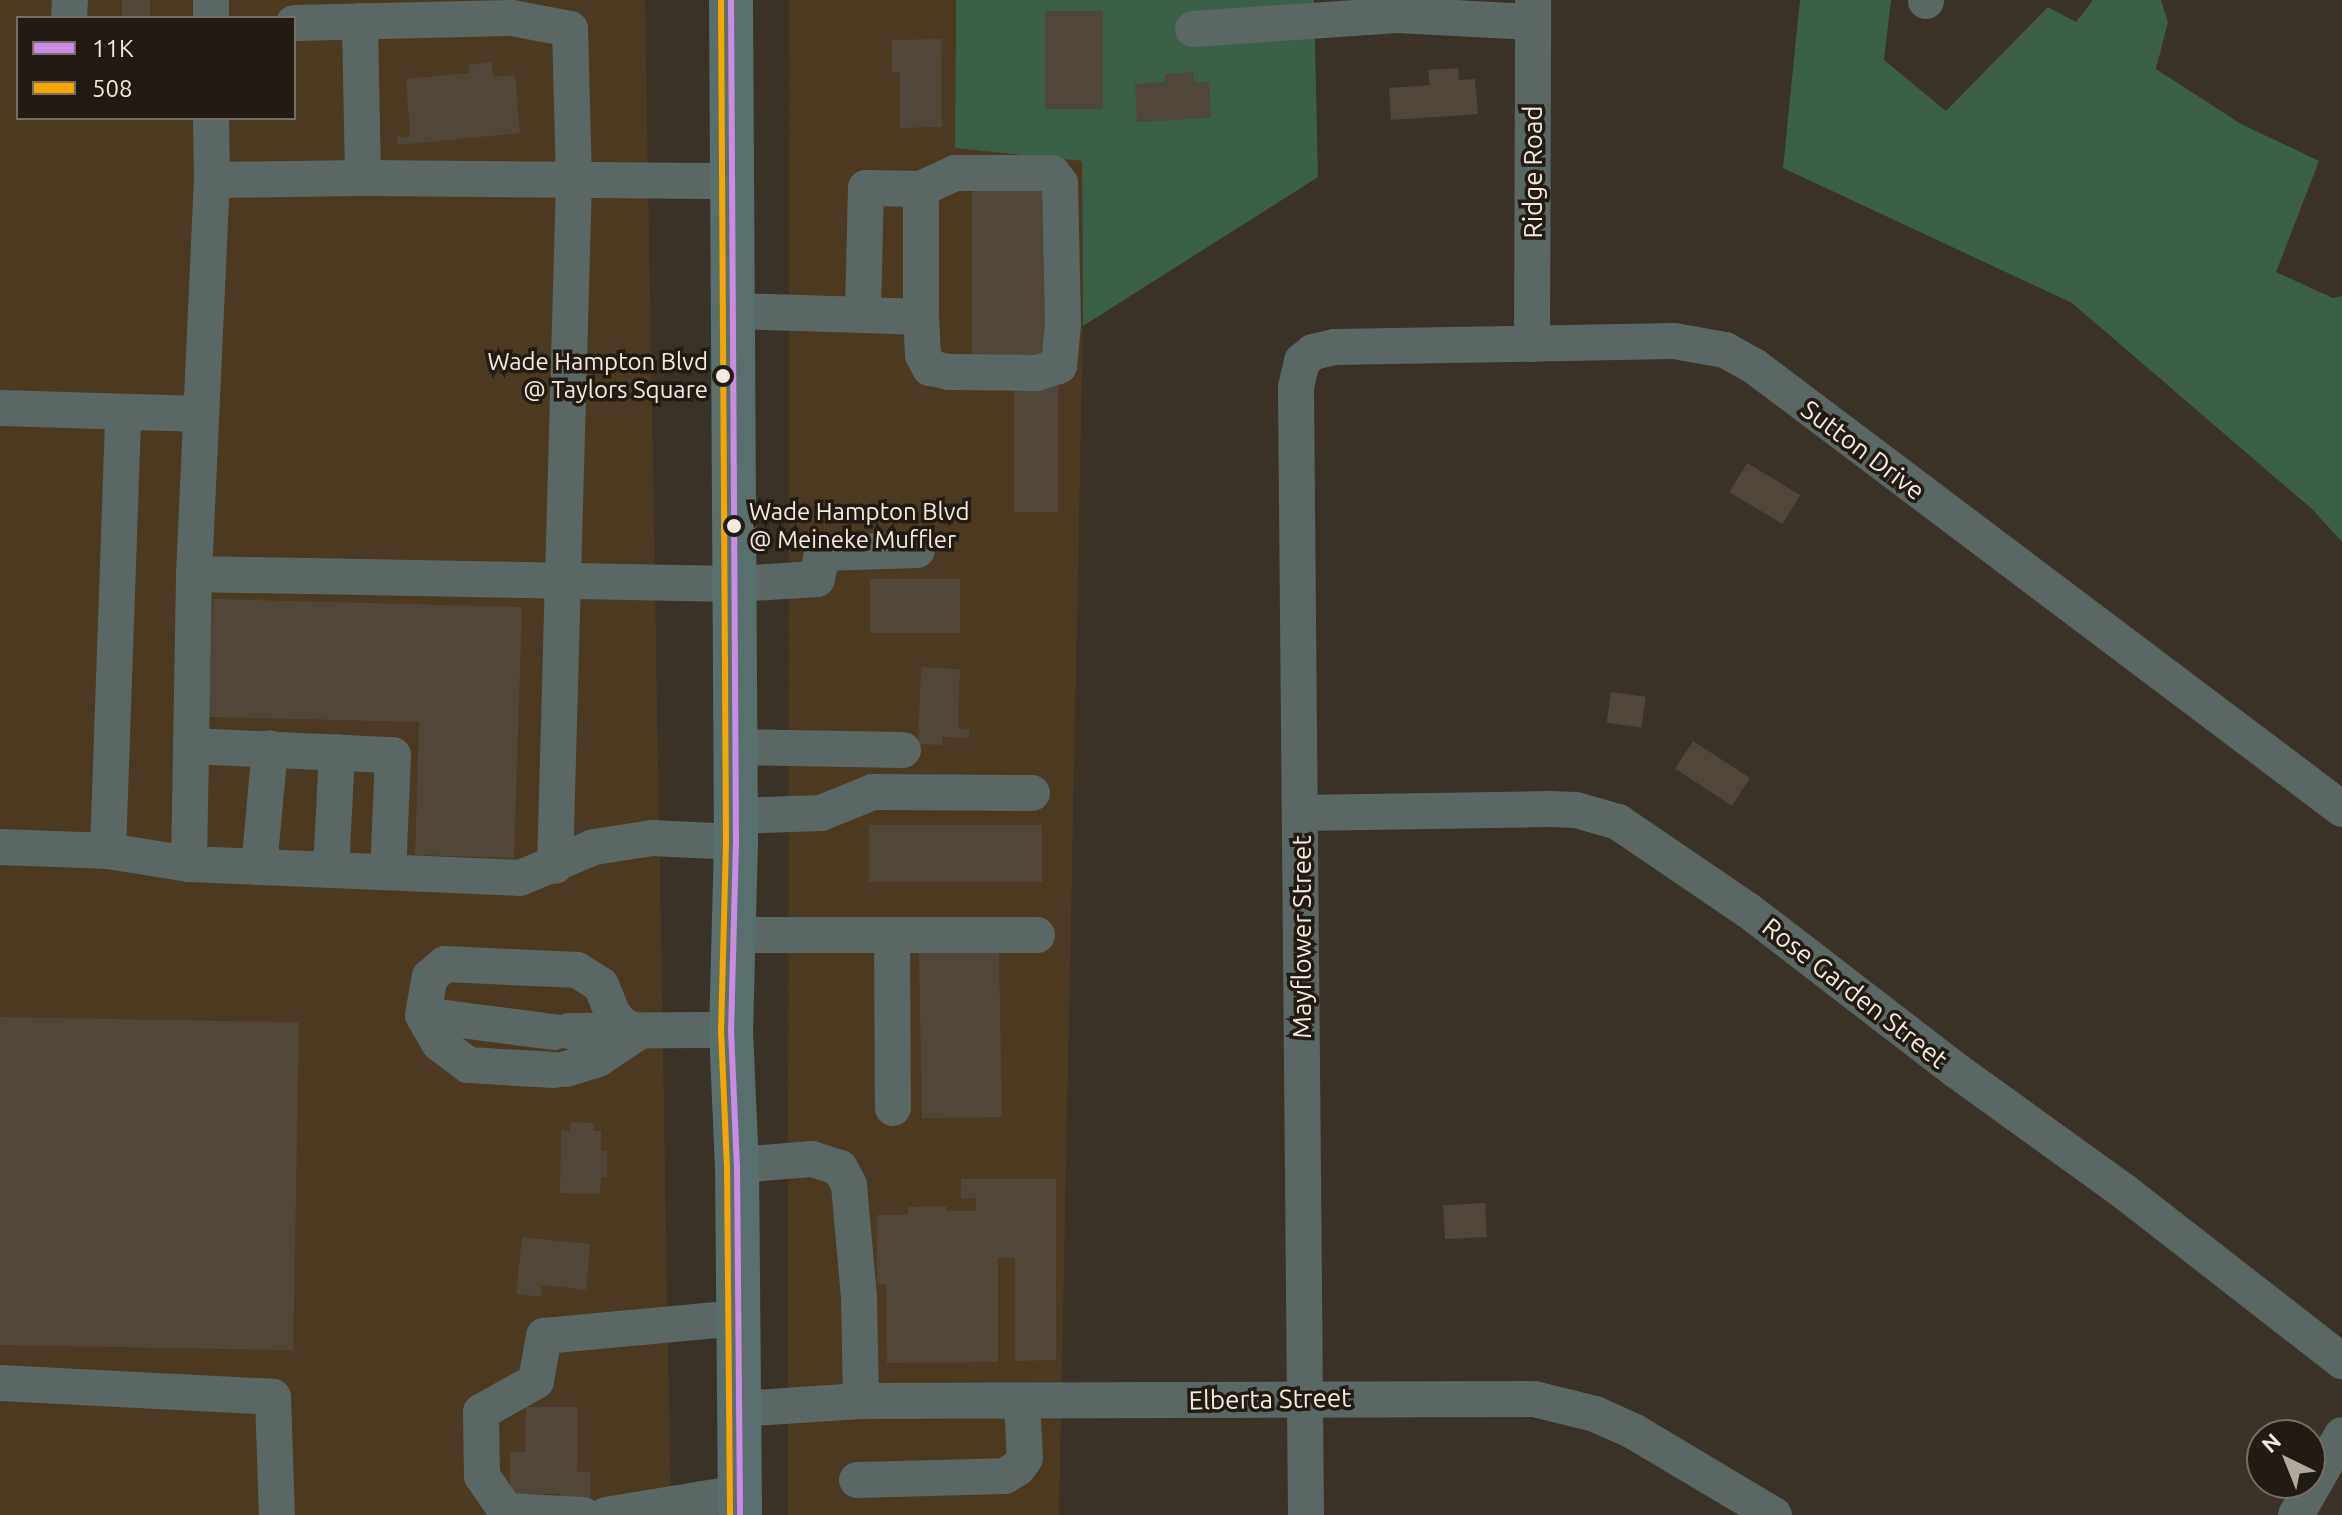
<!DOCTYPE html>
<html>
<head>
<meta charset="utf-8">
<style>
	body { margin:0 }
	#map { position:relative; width:2342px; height:1515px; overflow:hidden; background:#3a3127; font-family:Ubuntu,sans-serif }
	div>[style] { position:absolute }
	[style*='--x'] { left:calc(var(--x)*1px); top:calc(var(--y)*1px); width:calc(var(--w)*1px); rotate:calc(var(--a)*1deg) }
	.built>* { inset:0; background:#4b3922 }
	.forest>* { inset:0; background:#3c5f48 }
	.building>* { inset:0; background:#50463a; transform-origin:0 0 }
	.minor>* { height:36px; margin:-18px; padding:0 18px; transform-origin:18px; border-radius:18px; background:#5b6764 }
	.major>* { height:44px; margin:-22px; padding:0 22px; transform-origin:22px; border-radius:22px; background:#596f6d }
	.bus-1>* { height:6px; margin:-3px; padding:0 3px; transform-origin:3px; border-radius:3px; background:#ca8be6 }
	.bus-2>* { height:6px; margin:-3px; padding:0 3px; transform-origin:3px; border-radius:3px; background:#f7a600 }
	.dots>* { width:22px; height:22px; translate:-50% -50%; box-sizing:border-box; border:4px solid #221b13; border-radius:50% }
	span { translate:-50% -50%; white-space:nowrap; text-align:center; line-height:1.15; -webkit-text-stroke:7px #221b13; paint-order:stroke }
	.bus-label { font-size:24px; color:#f5eadf }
	.right { translate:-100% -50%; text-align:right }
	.left { translate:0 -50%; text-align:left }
	.street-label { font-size:26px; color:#f5eadf }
	.legend { position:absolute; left:16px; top:16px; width:280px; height:104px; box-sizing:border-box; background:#221b13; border:2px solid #766e65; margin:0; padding:10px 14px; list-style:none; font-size:24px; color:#f5eadf }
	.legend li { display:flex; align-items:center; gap:16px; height:40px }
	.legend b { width:40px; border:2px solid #766e65 }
	.north { position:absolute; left:2246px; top:1419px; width:80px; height:80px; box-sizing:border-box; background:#221b13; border:2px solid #766e65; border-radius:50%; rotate:317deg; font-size:22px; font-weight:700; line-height:32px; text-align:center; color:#f5eadf }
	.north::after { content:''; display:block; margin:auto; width:28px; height:36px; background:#b4a99f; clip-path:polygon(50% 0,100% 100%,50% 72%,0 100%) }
</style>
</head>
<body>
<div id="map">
	<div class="built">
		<div style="clip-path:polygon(evenodd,0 0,645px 0,671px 1515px,0 1515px,0 0,18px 18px,294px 18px,294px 118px,18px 118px,18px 18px)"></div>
		<div style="clip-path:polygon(789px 0,956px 0,955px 148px,1082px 161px,1083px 326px,1059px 1515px,788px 1515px)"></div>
	</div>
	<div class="forest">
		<div style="clip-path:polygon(956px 0,1314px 0,1318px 177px,1083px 326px,1082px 161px,955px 148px)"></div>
		<div style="clip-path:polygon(1800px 0,1891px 0,1884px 60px,1946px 111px,2048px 7px,2076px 22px,2093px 0,2161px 0,2168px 22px,2156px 69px,2241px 124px,2319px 161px,2276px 272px,2333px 298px,2342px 296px,2342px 542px,2312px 509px,2072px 303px,1783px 168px)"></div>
	</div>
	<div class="building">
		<div style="left:122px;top:0;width:28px;height:18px"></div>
		<div style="left:1045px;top:11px;width:58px;height:98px"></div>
		<div style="clip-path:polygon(941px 39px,942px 127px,900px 128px,900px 72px,892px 72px,892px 40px)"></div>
		<div style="clip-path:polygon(492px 62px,493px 77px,515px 75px,520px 133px,398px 145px,397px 137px,410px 136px,406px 79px,469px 73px,469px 65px)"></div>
		<div style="clip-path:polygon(1458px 68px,1459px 80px,1475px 79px,1478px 114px,1391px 120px,1389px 88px,1430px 85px,1428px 70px)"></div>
		<div style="clip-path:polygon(1193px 72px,1194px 82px,1209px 82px,1211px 118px,1137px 122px,1135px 84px,1165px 82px,1165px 74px)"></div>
		<div style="left:1055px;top:182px;width:177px;height:83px;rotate:90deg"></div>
		<div style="left:1058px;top:386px;width:126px;height:44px;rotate:90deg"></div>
		<div style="left:1747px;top:463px;width:62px;height:34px;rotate:31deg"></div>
		<div style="left:960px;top:579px;width:54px;height:90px;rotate:90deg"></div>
		<div style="clip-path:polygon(213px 599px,522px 607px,514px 858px,415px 855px,419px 722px,209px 717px)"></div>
		<div style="clip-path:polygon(921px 667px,960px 669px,958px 728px,969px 729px,969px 738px,942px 737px,942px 745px,918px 744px)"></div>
		<div style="left:1611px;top:692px;width:35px;height:31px;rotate:8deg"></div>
		<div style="left:1693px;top:741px;width:68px;height:33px;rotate:33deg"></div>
		<div style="left:1042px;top:825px;width:57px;height:173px;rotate:90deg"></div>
		<div style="left:999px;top:951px;width:166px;height:80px;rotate:89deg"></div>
		<div style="left:0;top:1017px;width:299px;height:328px;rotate:1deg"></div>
		<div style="clip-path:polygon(571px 1122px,594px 1123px,593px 1131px,601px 1131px,601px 1151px,607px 1151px,607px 1178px,601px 1177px,600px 1194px,560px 1193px,561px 1130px,570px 1131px)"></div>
		<div style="clip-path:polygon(961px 1179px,1056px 1179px,1056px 1360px,1015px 1361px,1015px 1258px,998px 1258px,998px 1362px,887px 1363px,886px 1284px,877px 1284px,877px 1215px,908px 1215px,908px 1207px,946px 1206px,946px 1211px,976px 1211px,976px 1198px,961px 1198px)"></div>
		<div style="left:1485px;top:1203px;width:34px;height:42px;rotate:87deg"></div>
		<div style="clip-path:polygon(522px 1237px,590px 1244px,586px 1290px,541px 1285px,541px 1297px,516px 1294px)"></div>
		<div style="clip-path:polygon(526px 1407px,578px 1407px,577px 1472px,591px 1472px,590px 1503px,561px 1503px,561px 1494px,510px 1494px,510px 1452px,525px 1452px)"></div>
	</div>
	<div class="minor">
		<div style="--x:1926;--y:1;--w:1;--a:-90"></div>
		<div style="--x:69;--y:18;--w:18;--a:-87"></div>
		<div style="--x:211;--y:18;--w:18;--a:-90"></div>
		<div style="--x:294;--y:23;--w:218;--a:-1.3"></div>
		<div style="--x:512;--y:18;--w:59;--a:10.7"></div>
		<div style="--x:570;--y:29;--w:150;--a:88.5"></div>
		<div style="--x:574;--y:179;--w:687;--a:91.58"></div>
		<div style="--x:1193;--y:29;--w:205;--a:-3.9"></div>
		<div style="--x:1398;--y:15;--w:135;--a:3"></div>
		<div style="--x:211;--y:118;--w:62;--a:89.1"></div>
		<div style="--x:212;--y:180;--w:151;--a:-0.8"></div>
		<div style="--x:363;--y:178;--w:157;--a:-91.1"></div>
		<div style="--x:363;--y:178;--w:370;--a:0.5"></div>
		<div style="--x:734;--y:311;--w:129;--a:1.8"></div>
		<div style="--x:863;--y:315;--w:58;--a:2"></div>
		<div style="--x:921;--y:317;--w:128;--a:-90"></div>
		<div style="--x:921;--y:189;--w:55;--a:-179"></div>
		<div style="--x:866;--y:188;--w:127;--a:91.4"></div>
		<div style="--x:921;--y:317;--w:38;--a:87"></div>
		<div style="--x:923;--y:355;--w:15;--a:62"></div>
		<div style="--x:930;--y:368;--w:19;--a:12"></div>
		<div style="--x:949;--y:372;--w:88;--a:0.7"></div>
		<div style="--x:1037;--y:373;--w:23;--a:-18"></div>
		<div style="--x:1059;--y:366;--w:42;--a:-84.6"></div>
		<div style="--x:1063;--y:324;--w:141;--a:-91.2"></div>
		<div style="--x:1060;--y:183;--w:13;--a:-129"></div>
		<div style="--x:1052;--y:173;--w:97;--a:180"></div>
		<div style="--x:955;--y:173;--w:38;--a:155"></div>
		<div style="--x:1532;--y:344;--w:344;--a:-89.8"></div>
		<div style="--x:0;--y:408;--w:201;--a:1.7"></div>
		<div style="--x:194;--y:574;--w:394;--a:-87.4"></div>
		<div style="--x:191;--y:746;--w:202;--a:2.6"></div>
		<div style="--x:393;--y:755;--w:117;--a:92.4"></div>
		<div style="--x:736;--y:747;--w:167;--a:1"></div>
		<div style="--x:1301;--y:813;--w:248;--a:-0.9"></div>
		<div style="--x:1549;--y:809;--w:27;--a:2"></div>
		<div style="--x:1576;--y:810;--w:44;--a:15.9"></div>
		<div style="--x:1618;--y:822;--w:158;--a:34.2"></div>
		<div style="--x:1749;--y:911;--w:262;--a:37.6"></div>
		<div style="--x:1957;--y:1071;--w:208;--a:35.8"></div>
		<div style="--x:2126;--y:1193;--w:274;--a:37.9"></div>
		<div style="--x:736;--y:816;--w:85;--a:-2"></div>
		<div style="--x:821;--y:813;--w:56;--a:-22"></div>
		<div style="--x:873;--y:792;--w:159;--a:0.4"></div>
		<div style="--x:0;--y:847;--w:108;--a:2.1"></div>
		<div style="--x:108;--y:851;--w:439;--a:-88"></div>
		<div style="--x:108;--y:851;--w:82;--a:9.1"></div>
		<div style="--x:189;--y:864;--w:331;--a:2.4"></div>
		<div style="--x:520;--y:878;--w:80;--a:-22.7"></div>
		<div style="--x:594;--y:847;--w:59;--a:-8.8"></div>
		<div style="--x:652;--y:838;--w:84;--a:2.7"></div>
		<div style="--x:189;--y:864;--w:290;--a:-89"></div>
		<div style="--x:194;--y:574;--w:541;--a:1.06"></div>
		<div style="--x:735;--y:584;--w:82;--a:-3.5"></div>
		<div style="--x:817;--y:579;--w:26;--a:-79"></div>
		<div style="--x:822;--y:553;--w:95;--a:-1.8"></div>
		<div style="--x:259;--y:867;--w:119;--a:-84.7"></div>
		<div style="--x:331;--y:870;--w:118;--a:-87.1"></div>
		<div style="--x:734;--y:935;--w:303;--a:0"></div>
		<div style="--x:892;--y:935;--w:173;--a:89.7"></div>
		<div style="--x:423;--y:1015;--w:132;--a:7.4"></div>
		<div style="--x:569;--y:1031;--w:162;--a:-0.4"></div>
		<div style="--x:566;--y:1069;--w:34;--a:-17"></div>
		<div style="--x:598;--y:1059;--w:50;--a:-33.7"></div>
		<div style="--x:554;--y:1070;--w:86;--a:-176.7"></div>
		<div style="--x:468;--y:1065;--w:36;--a:-143"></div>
		<div style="--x:439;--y:1043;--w:32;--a:-120"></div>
		<div style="--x:423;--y:1015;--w:39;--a:-80"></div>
		<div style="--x:430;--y:977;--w:20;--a:-41"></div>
		<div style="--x:445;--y:964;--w:132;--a:2.6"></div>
		<div style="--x:577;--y:970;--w:28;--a:32"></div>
		<div style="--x:601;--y:985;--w:31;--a:68"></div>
		<div style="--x:613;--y:1014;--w:17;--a:50"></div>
		<div style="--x:624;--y:1027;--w:16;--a:14"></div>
		<div style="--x:737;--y:1165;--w:75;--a:-4.6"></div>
		<div style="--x:812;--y:1159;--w:29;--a:18"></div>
		<div style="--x:840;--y:1168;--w:19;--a:62"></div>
		<div style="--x:849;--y:1185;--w:112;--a:84.9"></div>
		<div style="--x:859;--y:1297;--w:104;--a:88.9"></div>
		<div style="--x:0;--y:1383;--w:273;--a:2.9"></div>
		<div style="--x:273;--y:1397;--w:118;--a:88.1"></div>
		<div style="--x:738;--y:1409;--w:123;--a:-3.7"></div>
		<div style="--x:861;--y:1401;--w:673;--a:-0.17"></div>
		<div style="--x:1534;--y:1399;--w:63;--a:13.8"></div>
		<div style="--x:1595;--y:1414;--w:42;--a:24.1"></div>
		<div style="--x:1633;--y:1431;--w:164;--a:30.8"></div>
		<div style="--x:857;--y:1480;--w:148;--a:-1.5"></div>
		<div style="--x:1005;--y:1476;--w:15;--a:-32"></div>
		<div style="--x:1018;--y:1468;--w:12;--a:-55"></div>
		<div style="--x:1025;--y:1458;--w:56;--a:-93.1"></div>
		<div style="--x:583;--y:1515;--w:77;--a:-177"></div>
		<div style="--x:506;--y:1511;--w:42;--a:-124.4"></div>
		<div style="--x:482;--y:1476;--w:64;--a:-90.9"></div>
		<div style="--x:481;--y:1412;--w:63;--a:-29.4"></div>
		<div style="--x:536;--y:1381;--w:46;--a:-79.9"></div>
		<div style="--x:544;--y:1336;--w:195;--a:-5.3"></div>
		<div style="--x:606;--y:1515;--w:135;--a:-9.4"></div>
		<div style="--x:1306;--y:1515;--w:1128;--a:-90.51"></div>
		<div style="--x:1296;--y:387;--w:27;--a:-77"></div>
		<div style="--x:1302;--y:361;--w:14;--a:-39"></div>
		<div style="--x:1313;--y:352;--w:22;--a:-13"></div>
		<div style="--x:1334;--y:347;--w:340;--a:-1"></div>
		<div style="--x:1674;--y:341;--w:52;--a:10"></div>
		<div style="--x:1725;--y:350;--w:33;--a:29"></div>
		<div style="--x:1754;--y:366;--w:736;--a:36.99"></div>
		<div style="--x:2296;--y:1515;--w:92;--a:-60.1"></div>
	</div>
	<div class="major">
		<div style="--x:731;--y:0;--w:842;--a:89.66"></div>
		<div style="--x:736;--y:842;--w:188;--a:91.5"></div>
		<div style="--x:731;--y:1030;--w:135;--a:87.5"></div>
		<div style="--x:737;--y:1165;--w:350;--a:89.5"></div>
	</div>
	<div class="bus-1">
		<div style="--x:731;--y:0;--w:842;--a:89.66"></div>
		<div style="--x:736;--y:842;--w:188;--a:91.5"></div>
		<div style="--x:731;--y:1030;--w:135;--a:87.5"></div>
		<div style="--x:737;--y:1165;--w:350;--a:89.5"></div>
	</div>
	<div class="bus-2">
		<div style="--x:721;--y:0;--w:842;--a:89.66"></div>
		<div style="--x:726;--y:842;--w:188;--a:91.5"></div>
		<div style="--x:721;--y:1030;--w:135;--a:87.5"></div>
		<div style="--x:727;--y:1165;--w:350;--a:89.5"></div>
	</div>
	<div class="dots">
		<div style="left:723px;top:376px;background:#f5eadf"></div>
		<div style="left:734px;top:526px;background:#f5eadf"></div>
	</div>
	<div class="bus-label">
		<span class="right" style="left:708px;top:376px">Wade Hampton Blvd<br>@ Taylors Square</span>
		<span class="left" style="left:749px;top:526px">Wade Hampton Blvd<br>@ Meineke Muffler</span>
	</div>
	<div class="street-label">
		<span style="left:1533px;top:172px;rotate:-90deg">Ridge Road</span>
		<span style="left:1863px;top:450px;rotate:37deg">Sutton Drive</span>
		<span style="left:1302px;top:937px;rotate:-90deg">Mayflower Street</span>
		<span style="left:1855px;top:993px;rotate:38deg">Rose Garden Street</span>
		<span style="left:1270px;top:1399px;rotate:-1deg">Elberta Street</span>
	</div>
	<ul class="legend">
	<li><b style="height:10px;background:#ca8be6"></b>11K</li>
	<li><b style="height:10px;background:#f7a600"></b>508</li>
	</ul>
	<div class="north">N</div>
</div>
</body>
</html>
